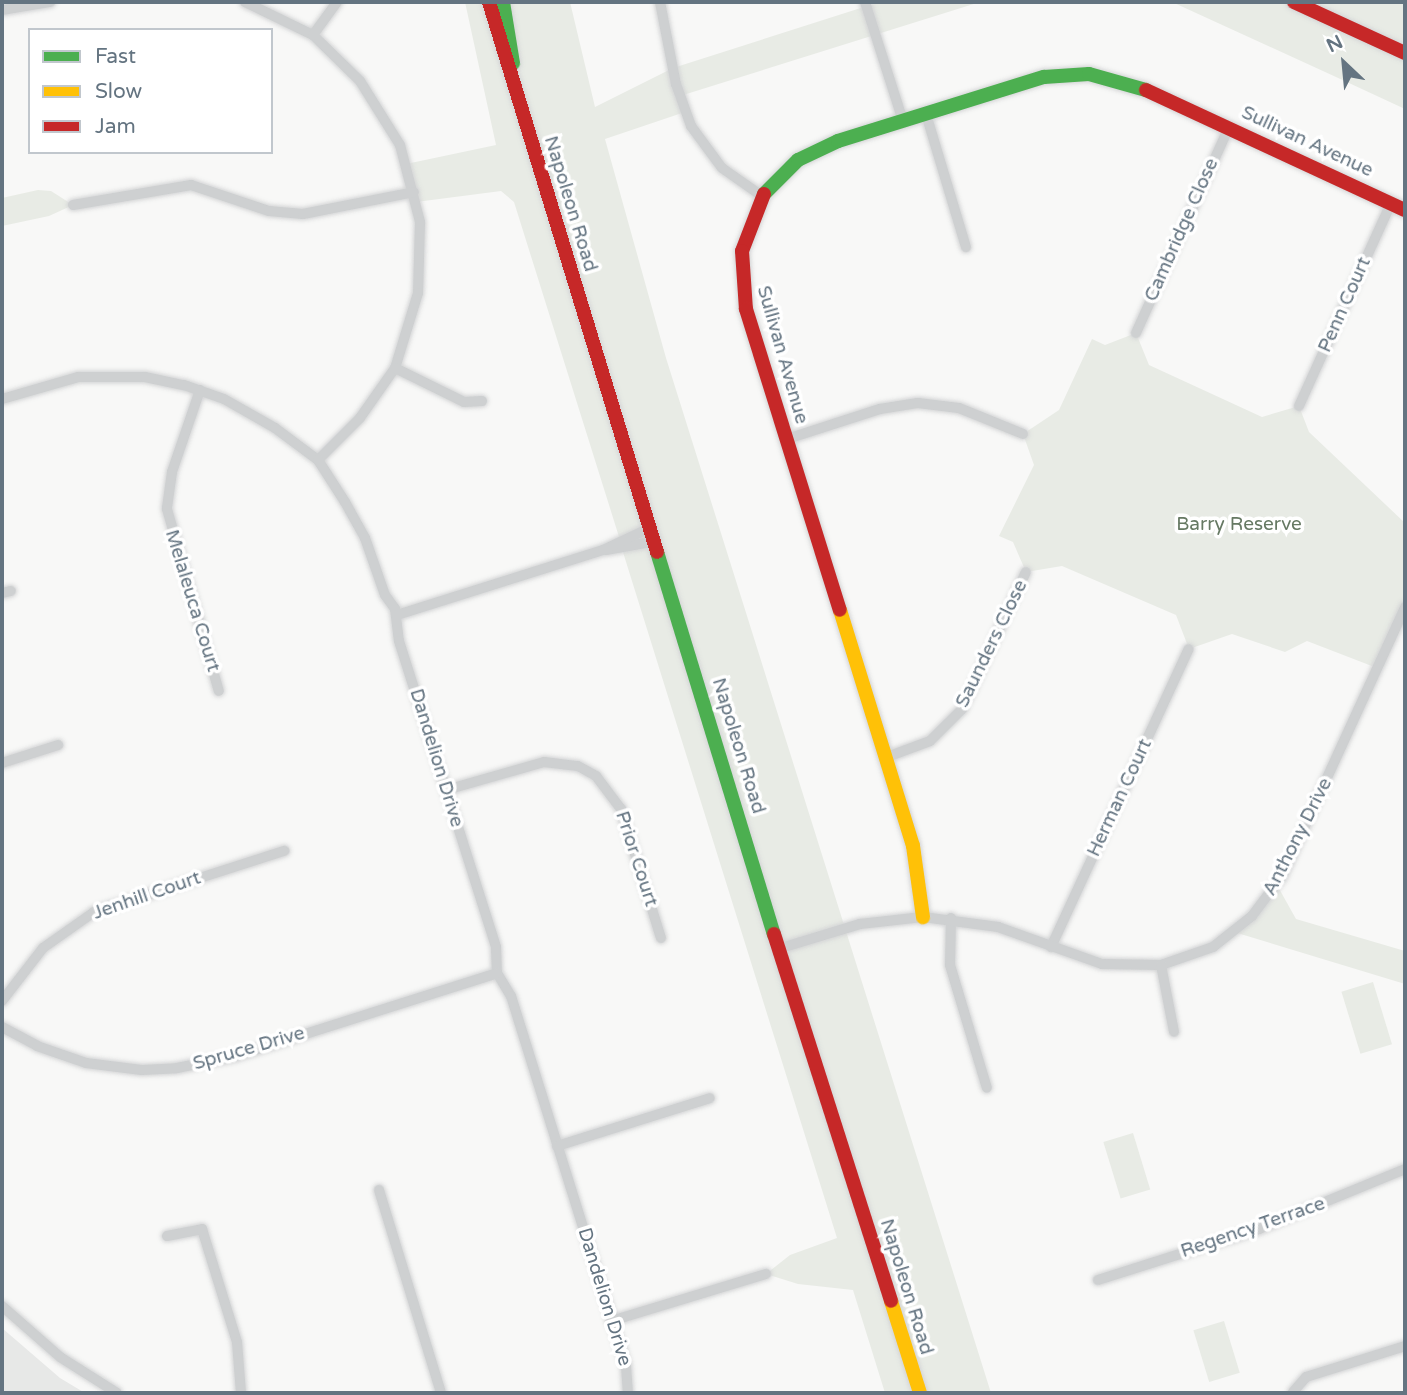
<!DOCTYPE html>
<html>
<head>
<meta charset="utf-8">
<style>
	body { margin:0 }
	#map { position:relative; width:1407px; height:1395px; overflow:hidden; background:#f8f8f7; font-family:"Varela Round",sans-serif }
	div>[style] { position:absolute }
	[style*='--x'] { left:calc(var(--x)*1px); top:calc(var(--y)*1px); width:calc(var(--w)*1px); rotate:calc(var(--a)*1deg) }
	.built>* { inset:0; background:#e7e8e7 }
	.green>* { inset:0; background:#e8ebe5; transform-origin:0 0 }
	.roads { filter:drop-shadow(0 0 2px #d4d5d6) drop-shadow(0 0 2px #d4d5d6) }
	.street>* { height:10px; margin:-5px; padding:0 5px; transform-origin:5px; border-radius:5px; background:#ced0d1 }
	.fast>* { height:14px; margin:-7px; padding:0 7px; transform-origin:7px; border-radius:7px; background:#4caf50 }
	.slow>* { height:14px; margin:-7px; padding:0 7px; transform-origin:7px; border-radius:7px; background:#ffc107 }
	.jam>* { height:14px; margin:-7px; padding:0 7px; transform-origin:7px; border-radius:7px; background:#c62828 }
	span { translate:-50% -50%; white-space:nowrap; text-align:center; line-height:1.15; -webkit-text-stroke:7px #fff; paint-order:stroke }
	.street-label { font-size:19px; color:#647481 }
	.park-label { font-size:19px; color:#667963 }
	.frame { position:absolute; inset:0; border:4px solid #647481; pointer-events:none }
	.legend { position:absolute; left:28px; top:28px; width:245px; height:126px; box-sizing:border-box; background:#fff; border:2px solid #c1c7cd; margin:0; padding:9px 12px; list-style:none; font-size:21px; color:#647481 }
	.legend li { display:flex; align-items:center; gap:14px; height:35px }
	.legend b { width:35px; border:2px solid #c1c7cd }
	.north { position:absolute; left:1309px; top:28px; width:70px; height:70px; -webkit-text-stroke:5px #fff; paint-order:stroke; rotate:334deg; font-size:19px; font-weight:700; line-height:28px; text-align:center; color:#647481 }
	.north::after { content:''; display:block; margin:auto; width:24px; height:32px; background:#647481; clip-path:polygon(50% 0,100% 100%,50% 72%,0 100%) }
</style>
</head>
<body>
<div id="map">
	<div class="built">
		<div style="clip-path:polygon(2px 1328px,60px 1378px,85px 1393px,2px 1393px)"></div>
	</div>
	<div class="green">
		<div style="clip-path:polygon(465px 2px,570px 2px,595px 107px,673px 68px,867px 6px,883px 2px,980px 2px,680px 96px,685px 112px,605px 139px,666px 358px,991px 1393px,885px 1393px,853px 1290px,798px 1284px,766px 1274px,790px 1255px,837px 1238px,622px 549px,656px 541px,652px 528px,620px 540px,514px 202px,501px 191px,416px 202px,406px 164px,496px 145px)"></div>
		<div style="clip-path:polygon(1172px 2px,1405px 2px,1405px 109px,1336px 77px)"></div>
		<div style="clip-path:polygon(38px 190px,51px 191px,73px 205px,49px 216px,2px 226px,2px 198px)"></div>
		<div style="clip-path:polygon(1136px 333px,1149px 365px,1262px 417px,1299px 406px,1309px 432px,1405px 523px,1405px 607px,1377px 668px,1307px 641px,1285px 652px,1232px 634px,1189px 649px,1176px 615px,1062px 566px,1026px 572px,1013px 542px,999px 536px,1034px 465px,1023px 434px,1059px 410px,1092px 339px,1105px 345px)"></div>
		<div style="clip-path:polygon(1277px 885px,1296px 919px,1405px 951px,1405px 984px,1234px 932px)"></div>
		<div style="left:1373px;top:982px;width:65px;height:33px;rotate:73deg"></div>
		<div style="left:1133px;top:1133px;width:59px;height:31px;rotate:73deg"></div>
		<div style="left:1224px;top:1321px;width:54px;height:32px;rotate:73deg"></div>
	</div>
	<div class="roads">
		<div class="street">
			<div style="--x:245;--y:2;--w:76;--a:25.9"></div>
			<div style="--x:313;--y:35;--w:66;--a:44.4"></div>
			<div style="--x:360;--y:81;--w:75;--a:58"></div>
			<div style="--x:400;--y:145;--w:80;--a:75.4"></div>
			<div style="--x:420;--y:222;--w:71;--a:91.6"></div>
			<div style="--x:418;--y:293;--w:78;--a:107"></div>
			<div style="--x:395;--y:368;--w:61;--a:125"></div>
			<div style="--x:360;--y:418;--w:59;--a:135"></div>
			<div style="--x:660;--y:2;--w:84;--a:79"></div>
			<div style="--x:676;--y:84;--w:45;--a:70.3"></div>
			<div style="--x:691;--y:126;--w:52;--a:53.6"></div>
			<div style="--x:722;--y:168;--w:49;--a:35"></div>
			<div style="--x:865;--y:2;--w:125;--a:72.3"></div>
			<div style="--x:2;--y:10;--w:49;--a:-9.5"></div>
			<div style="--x:313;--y:35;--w:41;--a:-54"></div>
			<div style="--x:926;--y:114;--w:139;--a:73.3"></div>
			<div style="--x:73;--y:205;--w:120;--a:-9.6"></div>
			<div style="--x:191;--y:185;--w:82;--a:18.4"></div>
			<div style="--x:269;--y:211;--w:34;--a:5"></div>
			<div style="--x:303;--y:214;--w:113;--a:-11.2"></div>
			<div style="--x:1136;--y:333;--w:226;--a:-65.7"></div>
			<div style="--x:395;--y:368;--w:77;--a:26.2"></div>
			<div style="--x:464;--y:402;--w:18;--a:-3"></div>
			<div style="--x:200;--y:390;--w:87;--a:108.9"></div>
			<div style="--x:172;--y:472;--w:37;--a:98"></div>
			<div style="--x:167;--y:509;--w:189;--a:74.1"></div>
			<div style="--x:2;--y:399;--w:79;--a:-16.1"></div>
			<div style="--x:78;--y:377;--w:67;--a:0"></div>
			<div style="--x:145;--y:377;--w:40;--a:12"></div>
			<div style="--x:184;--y:385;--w:42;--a:19.3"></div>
			<div style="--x:224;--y:399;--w:59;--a:29.6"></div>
			<div style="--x:275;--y:428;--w:54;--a:36.7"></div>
			<div style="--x:318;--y:460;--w:50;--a:57.3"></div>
			<div style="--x:345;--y:502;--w:41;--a:60.9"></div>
			<div style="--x:365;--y:538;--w:60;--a:70.7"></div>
			<div style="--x:385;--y:595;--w:17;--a:54"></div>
			<div style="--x:395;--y:609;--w:32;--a:83"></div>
			<div style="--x:399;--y:641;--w:321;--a:72.4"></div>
			<div style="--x:496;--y:947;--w:26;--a:88"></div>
			<div style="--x:497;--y:973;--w:27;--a:59"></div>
			<div style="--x:511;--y:996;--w:387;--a:72.7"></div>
			<div style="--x:626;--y:1366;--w:27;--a:86"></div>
			<div style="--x:1299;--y:406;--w:223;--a:-65.6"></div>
			<div style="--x:787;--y:439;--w:98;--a:-17.9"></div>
			<div style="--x:880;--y:409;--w:38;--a:-9"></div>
			<div style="--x:918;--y:403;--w:41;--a:7"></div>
			<div style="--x:959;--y:408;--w:69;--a:22.1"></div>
			<div style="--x:606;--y:550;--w:51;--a:-10.2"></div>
			<div style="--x:2;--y:593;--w:9;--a:-13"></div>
			<div style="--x:397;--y:615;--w:216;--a:-17.5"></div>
			<div style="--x:603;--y:550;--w:54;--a:-25.1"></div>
			<div style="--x:887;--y:757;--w:46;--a:-20.4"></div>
			<div style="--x:930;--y:741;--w:45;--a:-45"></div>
			<div style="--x:962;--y:709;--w:151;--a:-65"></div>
			<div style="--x:2;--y:763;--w:59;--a:-17.8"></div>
			<div style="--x:446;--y:790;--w:102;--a:-15.9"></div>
			<div style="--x:544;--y:762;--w:34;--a:7"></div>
			<div style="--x:578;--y:766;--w:21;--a:29"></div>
			<div style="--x:596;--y:776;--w:41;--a:52.9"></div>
			<div style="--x:621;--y:809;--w:135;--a:72.8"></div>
			<div style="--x:951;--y:918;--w:47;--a:91.2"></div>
			<div style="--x:950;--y:965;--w:128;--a:73.3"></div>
			<div style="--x:1051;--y:947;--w:328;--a:-65.2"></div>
			<div style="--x:781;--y:948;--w:83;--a:-16.9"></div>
			<div style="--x:860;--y:924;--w:63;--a:-6.3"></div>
			<div style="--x:923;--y:917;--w:76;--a:7.6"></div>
			<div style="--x:998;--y:927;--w:110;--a:19.6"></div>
			<div style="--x:1102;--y:964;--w:59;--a:1"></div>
			<div style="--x:1161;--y:965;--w:55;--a:-19.1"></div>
			<div style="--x:1213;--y:947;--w:50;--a:-38.5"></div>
			<div style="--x:1252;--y:916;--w:50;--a:-53.1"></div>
			<div style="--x:1282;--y:876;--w:296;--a:-65.4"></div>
			<div style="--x:1161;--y:965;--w:68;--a:79"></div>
			<div style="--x:2;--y:1001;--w:67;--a:-52.3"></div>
			<div style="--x:43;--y:948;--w:62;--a:-35.2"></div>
			<div style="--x:94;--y:912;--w:200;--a:-17.8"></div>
			<div style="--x:2;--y:1027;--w:40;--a:28"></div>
			<div style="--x:37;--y:1046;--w:52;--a:19.1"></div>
			<div style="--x:86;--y:1063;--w:56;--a:7.1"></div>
			<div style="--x:142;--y:1070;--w:35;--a:-3"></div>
			<div style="--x:177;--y:1068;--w:60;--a:-11.5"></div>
			<div style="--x:236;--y:1056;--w:274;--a:-17.6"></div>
			<div style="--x:557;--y:1146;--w:160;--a:-17.4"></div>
			<div style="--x:379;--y:1190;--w:212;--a:73"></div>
			<div style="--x:167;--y:1236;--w:36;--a:-11"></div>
			<div style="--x:202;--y:1229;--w:118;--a:72.8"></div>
			<div style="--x:237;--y:1342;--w:51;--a:85.5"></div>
			<div style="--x:1098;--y:1280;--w:169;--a:-17.6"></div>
			<div style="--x:1259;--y:1229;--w:158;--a:-22.3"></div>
			<div style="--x:2;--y:1306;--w:77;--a:41.3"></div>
			<div style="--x:60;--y:1357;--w:67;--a:32.3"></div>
			<div style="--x:611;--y:1321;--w:162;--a:-16.9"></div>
			<div style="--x:1293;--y:1392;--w:20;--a:-49"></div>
			<div style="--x:1306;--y:1377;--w:104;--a:-17.4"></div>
		</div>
		<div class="fast">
			<div style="--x:503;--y:2;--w:62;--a:80.7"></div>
			<div style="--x:764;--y:194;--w:48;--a:-45"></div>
			<div style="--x:798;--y:160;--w:44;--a:-25.4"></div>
			<div style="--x:838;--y:141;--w:216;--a:-17.3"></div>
			<div style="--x:1044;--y:77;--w:45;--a:-3.8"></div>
			<div style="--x:1089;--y:74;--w:59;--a:15.7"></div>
			<div style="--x:657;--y:552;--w:400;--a:73"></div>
		</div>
		<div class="slow">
			<div style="--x:840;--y:610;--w:247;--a:72.8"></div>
			<div style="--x:913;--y:846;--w:72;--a:82"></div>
			<div style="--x:891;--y:1301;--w:96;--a:72.5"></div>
		</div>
		<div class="jam">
			<div style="--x:489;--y:2;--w:575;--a:73.01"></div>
			<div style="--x:1294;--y:2;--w:122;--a:24.7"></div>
			<div style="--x:1146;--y:90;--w:285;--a:24.9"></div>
			<div style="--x:764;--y:194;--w:61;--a:111.1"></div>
			<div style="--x:742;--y:251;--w:58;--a:86.1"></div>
			<div style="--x:746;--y:309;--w:315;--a:72.7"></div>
			<div style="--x:774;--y:934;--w:385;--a:72.3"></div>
		</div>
	</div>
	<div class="street-label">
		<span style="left:1307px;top:142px;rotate:25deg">Sullivan Avenue</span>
		<span style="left:570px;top:204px;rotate:73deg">Napoleon Road</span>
		<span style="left:1182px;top:230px;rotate:-66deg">Cambridge Close</span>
		<span style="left:1345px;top:305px;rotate:-66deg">Penn Court</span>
		<span style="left:782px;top:355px;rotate:74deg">Sullivan Avenue</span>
		<span style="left:192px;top:601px;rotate:73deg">Melaleuca Court</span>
		<span style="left:992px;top:644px;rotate:-64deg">Saunders Close</span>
		<span style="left:738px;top:746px;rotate:73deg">Napoleon Road</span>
		<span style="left:436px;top:758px;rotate:73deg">Dandelion Drive</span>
		<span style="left:1120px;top:798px;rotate:-65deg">Herman Court</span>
		<span style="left:1298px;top:837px;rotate:-63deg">Anthony Drive</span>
		<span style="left:636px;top:859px;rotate:72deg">Prior Court</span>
		<span style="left:147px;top:896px;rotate:-19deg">Jenhill Court</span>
		<span style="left:249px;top:1049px;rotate:-16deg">Spruce Drive</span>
		<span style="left:1253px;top:1228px;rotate:-19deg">Regency Terrace</span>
		<span style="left:906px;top:1287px;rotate:73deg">Napoleon Road</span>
		<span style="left:604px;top:1297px;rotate:73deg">Dandelion Drive</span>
	</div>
	<div class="park-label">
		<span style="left:1239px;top:525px">Barry Reserve</span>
	</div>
	<div class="frame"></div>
	<ul class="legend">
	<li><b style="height:9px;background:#4caf50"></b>Fast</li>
	<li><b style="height:9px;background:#ffc107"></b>Slow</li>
	<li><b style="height:9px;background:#c62828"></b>Jam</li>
	</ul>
	<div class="north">N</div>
</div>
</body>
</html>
